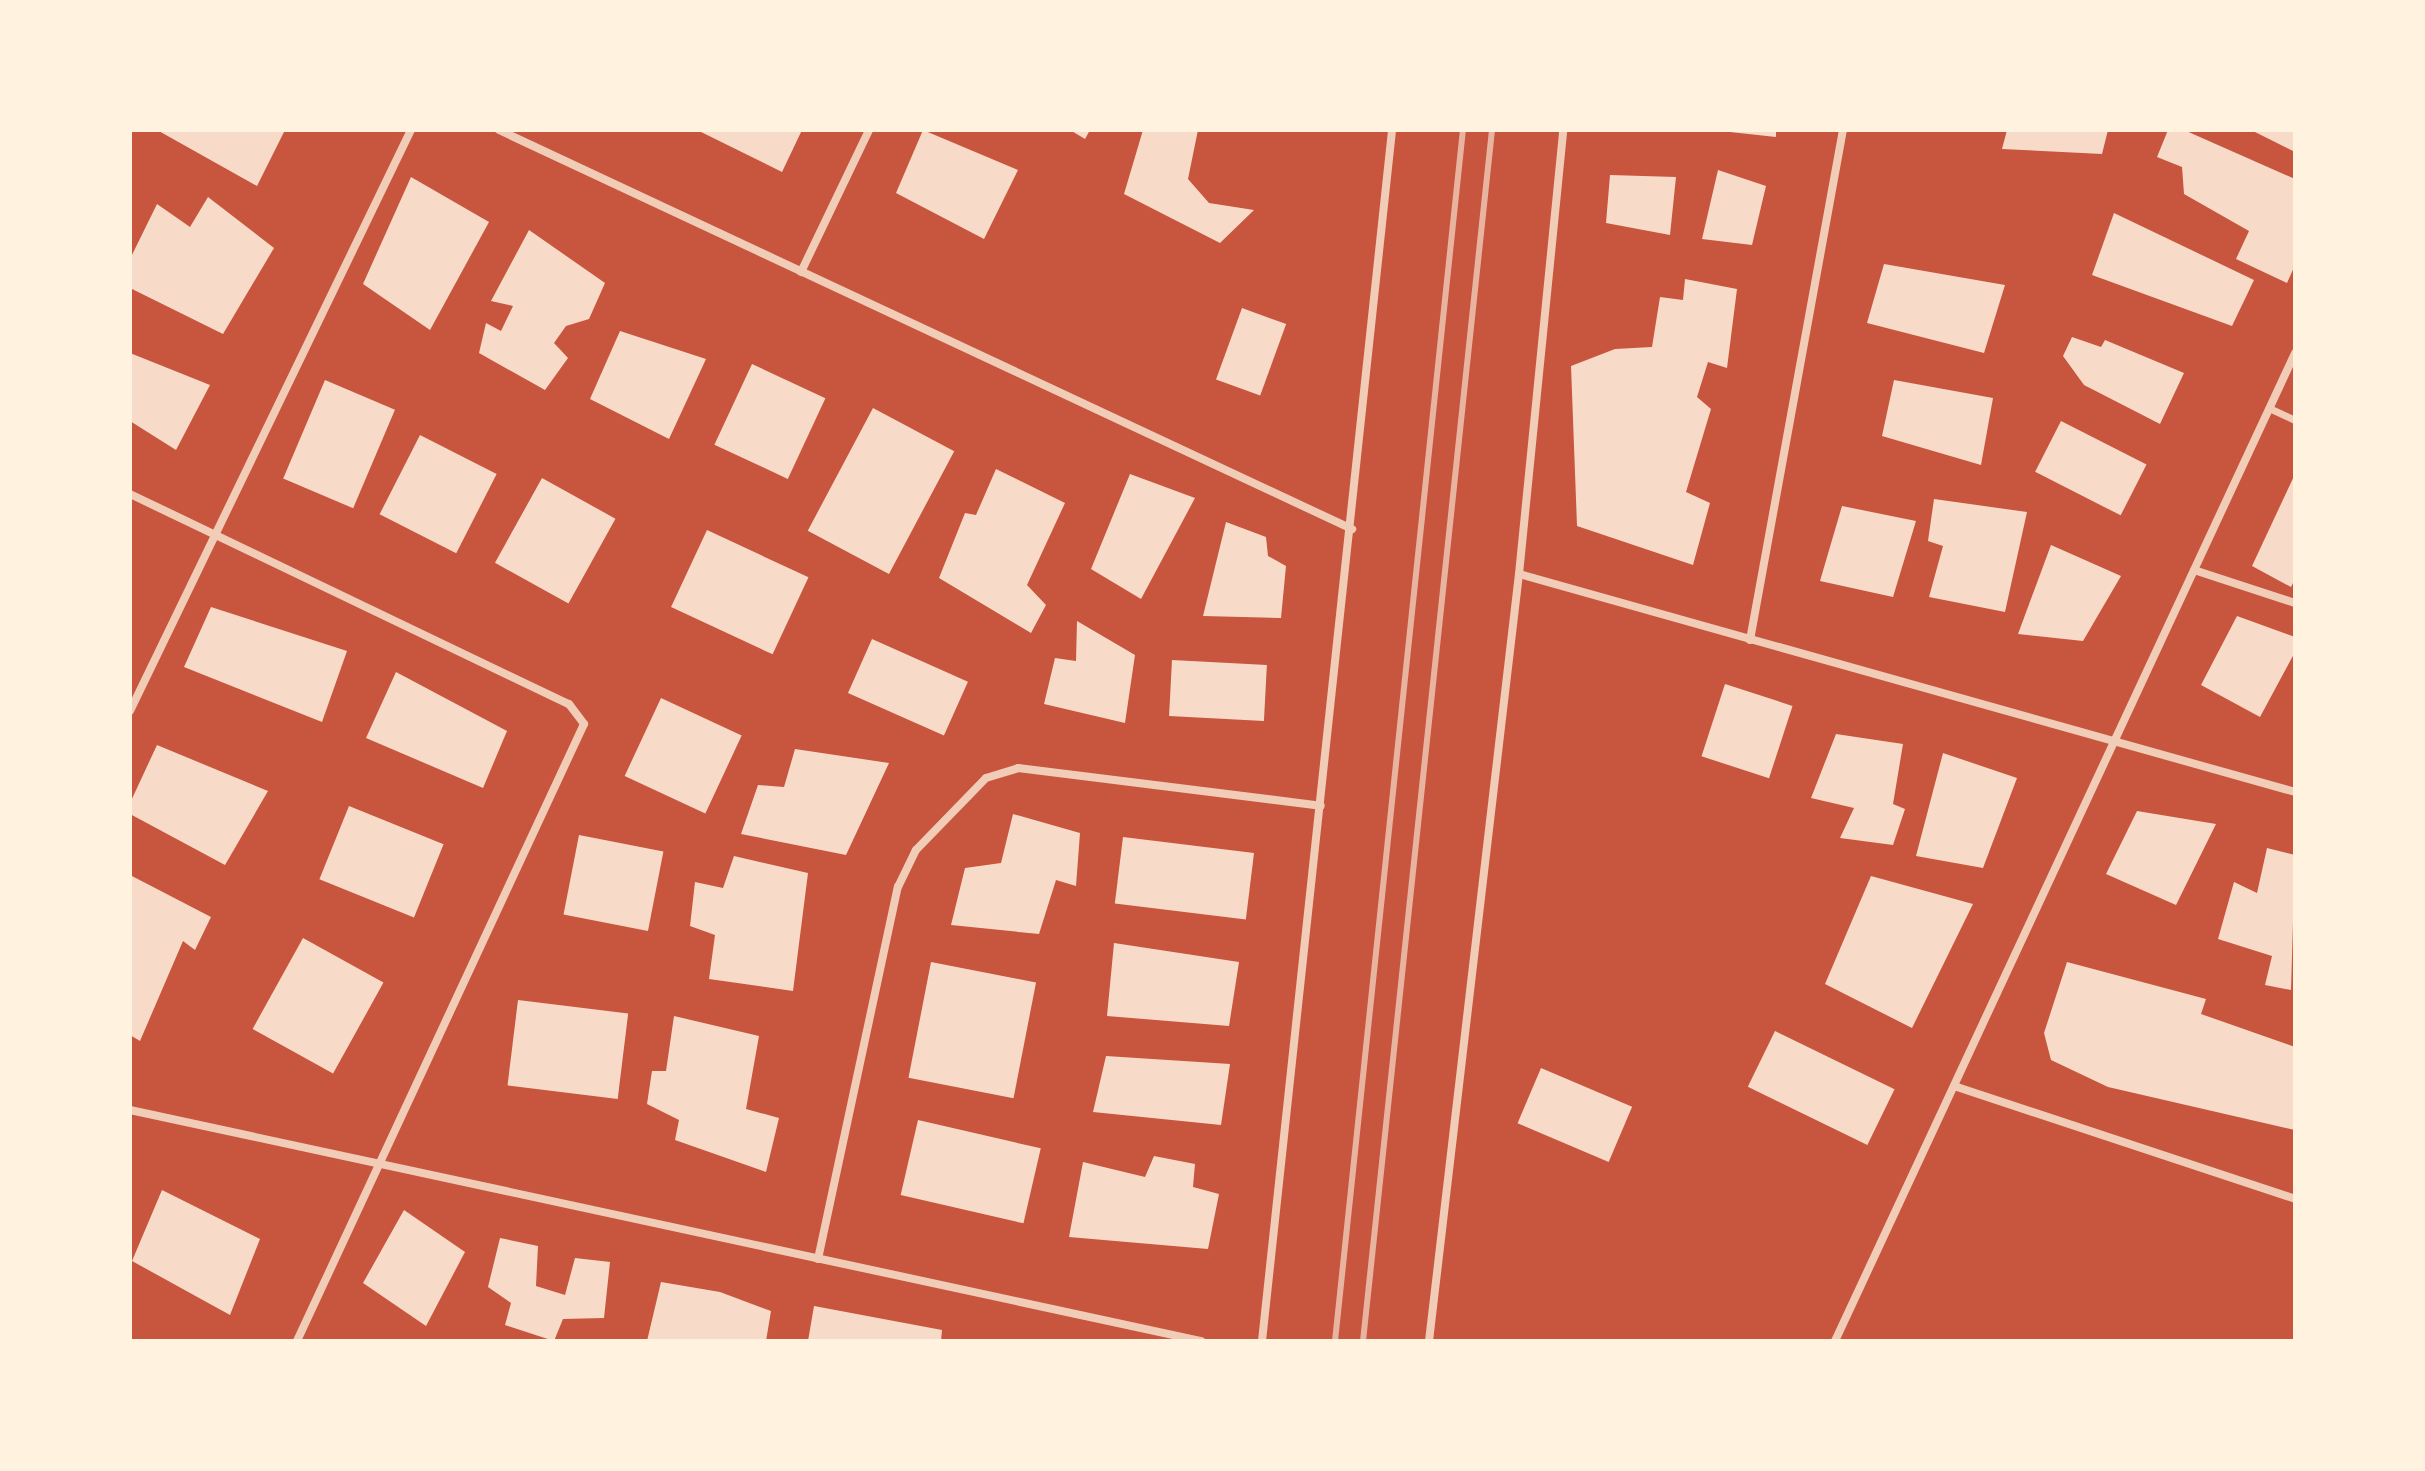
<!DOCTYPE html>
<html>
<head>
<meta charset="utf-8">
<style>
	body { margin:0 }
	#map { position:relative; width:2425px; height:1471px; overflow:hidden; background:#c8553d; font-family:"DejaVu Sans",sans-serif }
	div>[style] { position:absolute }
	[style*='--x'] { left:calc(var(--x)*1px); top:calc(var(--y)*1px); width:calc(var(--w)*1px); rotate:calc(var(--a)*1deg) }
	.building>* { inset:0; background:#f7dbc8; transform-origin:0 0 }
	.pedestrian>* { height:7px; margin:-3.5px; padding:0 3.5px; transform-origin:3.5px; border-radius:3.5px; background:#f1ccb7 }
	.minor>* { height:8px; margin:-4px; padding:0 4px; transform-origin:4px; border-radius:4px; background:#f1ccb7 }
	.rail>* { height:6px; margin:-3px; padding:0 3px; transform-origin:3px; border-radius:3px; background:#e9b49f }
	span { translate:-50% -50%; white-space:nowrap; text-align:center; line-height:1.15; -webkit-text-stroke:8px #fff3e0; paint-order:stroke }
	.frame { position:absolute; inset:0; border:132px solid #fff3e0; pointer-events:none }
</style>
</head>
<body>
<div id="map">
	<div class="building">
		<div style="clip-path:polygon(157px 130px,285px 130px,257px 186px)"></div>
		<div style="clip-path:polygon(697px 130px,802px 130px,782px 172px)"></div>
		<div style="clip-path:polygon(923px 130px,1018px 170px,984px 239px,896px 193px)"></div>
		<div style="clip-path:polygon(1070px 130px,1090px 130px,1085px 139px)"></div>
		<div style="clip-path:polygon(1143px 130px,1198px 130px,1188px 179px,1209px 203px,1254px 210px,1220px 243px,1124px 194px)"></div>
		<div style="clip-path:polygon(1730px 130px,1776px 130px,1776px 137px,1730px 132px)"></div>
		<div style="clip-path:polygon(2007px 130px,2108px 130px,2102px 154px,2002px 149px)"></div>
		<div style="clip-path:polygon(2168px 130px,2184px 130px,2295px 179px,2295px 265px,2287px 283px,2236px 259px,2249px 231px,2184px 194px,2182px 167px,2157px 157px)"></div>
		<div style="clip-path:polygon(2251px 130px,2295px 130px,2295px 152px)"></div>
		<div style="clip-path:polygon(1718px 170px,1766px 186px,1752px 245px,1702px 239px)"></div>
		<div style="clip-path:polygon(1610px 175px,1676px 177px,1670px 235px,1606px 223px)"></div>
		<div style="clip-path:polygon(411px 177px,489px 222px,430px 330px,363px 284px)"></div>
		<div style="clip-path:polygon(208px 197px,274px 248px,223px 334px,130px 288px,130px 259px,157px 204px,190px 227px)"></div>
		<div style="clip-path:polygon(2114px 213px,2254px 280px,2232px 326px,2092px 275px)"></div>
		<div style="clip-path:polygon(529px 230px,605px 283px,589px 319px,566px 326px,554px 343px,568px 358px,545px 390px,479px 353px,486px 323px,501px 331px,513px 306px,491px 301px)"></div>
		<div style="clip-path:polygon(1884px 264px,2005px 285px,1984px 353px,1867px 323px)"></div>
		<div style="clip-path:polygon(1685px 279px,1737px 289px,1727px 368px,1708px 362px,1697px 397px,1711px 409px,1686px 492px,1710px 503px,1693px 565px,1577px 526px,1571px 366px,1615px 349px,1652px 347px,1660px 297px,1683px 300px)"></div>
		<div style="left:1242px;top:308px;width:47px;height:76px;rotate:20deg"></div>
		<div style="clip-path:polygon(620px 331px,706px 359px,669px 439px,590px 399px)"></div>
		<div style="clip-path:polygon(2072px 337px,2101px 347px,2105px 340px,2184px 373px,2160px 424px,2084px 385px,2063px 356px)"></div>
		<div style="clip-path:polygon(130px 353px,210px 385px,176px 450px,130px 421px)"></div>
		<div style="left:752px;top:364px;width:81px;height:89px;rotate:25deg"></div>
		<div style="left:325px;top:380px;width:76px;height:107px;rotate:23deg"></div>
		<div style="clip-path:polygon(1894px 380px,1993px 398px,1981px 465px,1882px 436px)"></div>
		<div style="left:873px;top:408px;width:92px;height:139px;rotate:28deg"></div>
		<div style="left:2061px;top:421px;width:96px;height:57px;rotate:27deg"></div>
		<div style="left:420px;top:435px;width:86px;height:89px;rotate:27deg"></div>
		<div style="clip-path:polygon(996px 469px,1065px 503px,1027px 585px,1046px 605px,1031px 633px,939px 578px,965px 513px,976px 515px)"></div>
		<div style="clip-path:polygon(1130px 474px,1195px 498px,1141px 599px,1091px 569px)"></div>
		<div style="clip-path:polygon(2295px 474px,2295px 579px,2291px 587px,2252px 566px)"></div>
		<div style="left:542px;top:478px;width:84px;height:97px;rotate:29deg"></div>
		<div style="clip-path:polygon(1934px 499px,2027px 512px,2005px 612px,1929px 597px,1943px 546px,1928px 541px)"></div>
		<div style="clip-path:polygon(1842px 506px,1916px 521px,1893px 597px,1820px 581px)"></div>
		<div style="clip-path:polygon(1226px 522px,1266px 537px,1268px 556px,1286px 566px,1281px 618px,1203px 616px)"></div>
		<div style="left:707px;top:530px;width:112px;height:85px;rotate:25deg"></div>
		<div style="clip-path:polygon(2051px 545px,2121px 576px,2083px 641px,2018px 634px)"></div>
		<div style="clip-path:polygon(211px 607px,347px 651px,322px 722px,184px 667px)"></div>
		<div style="clip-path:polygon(2237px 616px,2295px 637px,2295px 652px,2260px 717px,2201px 685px)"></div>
		<div style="clip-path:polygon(1077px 621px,1135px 655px,1125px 723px,1044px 704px,1055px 658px,1076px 661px)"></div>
		<div style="left:872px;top:639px;width:105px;height:59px;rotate:24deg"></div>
		<div style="left:1172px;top:660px;width:95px;height:56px;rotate:3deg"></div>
		<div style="clip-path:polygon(396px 672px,507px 731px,483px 788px,366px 738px)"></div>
		<div style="left:1725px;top:684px;width:71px;height:76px;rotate:18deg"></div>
		<div style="left:661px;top:698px;width:89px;height:86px;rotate:25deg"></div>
		<div style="clip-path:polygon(1836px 734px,1903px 744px,1893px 804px,1905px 809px,1893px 845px,1840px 838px,1854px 808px,1811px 798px)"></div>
		<div style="clip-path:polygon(157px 745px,268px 791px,225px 865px,130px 814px,130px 803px)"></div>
		<div style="clip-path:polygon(795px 749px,889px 763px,846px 855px,741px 834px,758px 785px,784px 787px)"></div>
		<div style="clip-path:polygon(1943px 753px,2017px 778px,1983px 868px,1916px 856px)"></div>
		<div style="left:349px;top:806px;width:102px;height:79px;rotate:22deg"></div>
		<div style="clip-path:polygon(2137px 811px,2216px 824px,2176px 905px,2106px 874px)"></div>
		<div style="clip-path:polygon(1013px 814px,1080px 833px,1076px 886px,1056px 880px,1039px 934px,951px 925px,965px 868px,1001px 863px)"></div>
		<div style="left:579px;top:835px;width:86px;height:81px;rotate:11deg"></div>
		<div style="left:1123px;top:837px;width:132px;height:67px;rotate:7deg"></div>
		<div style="clip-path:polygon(2267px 848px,2295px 855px,2291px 990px,2265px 985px,2272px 956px,2218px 939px,2234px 882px,2257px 893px)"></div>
		<div style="clip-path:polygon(734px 856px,808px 873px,793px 991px,709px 979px,715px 935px,690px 926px,695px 882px,723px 888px)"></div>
		<div style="clip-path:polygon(130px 875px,211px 917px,195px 950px,183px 941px,140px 1041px,130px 1035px)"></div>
		<div style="clip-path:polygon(1871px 876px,1973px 904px,1912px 1028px,1825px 984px)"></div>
		<div style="left:303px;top:938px;width:92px;height:104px;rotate:29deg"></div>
		<div style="clip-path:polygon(1114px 943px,1239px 962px,1229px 1026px,1107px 1016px)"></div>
		<div style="left:931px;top:962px;width:107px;height:118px;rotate:11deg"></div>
		<div style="clip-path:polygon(2067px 962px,2206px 999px,2201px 1014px,2295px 1047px,2295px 1130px,2108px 1087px,2051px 1060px,2044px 1033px)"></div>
		<div style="left:518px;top:1000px;width:111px;height:86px;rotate:7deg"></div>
		<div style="clip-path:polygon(674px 1016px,759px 1036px,746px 1109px,779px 1118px,766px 1172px,675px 1140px,679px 1120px,647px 1104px,652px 1071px,666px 1071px)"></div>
		<div style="left:1775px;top:1031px;width:133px;height:62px;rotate:26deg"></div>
		<div style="clip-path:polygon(1106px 1056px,1230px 1064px,1221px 1125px,1093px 1112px)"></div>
		<div style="left:1541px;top:1068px;width:99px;height:60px;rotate:23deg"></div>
		<div style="left:918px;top:1120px;width:126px;height:77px;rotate:13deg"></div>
		<div style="clip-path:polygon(1154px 1156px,1195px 1164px,1193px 1187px,1219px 1194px,1208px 1249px,1069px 1237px,1083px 1162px,1145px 1177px)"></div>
		<div style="clip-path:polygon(162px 1190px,260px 1239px,230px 1315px,132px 1261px)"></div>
		<div style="clip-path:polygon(404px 1210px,465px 1252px,426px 1326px,363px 1283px)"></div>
		<div style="clip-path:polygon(500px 1238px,538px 1246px,536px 1286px,565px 1295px,575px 1258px,610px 1262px,604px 1318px,563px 1319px,554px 1341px,505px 1325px,511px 1303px,488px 1287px)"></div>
		<div style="clip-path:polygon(661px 1282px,720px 1292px,771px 1311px,766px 1341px,647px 1341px)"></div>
		<div style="clip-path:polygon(814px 1306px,942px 1330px,941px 1341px,808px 1341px)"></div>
	</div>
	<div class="pedestrian">
		<div style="--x:2269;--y:408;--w:29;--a:25"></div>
	</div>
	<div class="minor">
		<div style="--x:499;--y:130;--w:942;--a:25.07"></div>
		<div style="--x:801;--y:272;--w:157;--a:-64.4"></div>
		<div style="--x:130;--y:494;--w:487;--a:25.6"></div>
		<div style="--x:569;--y:704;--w:25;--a:53"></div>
		<div style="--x:584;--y:724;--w:680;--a:114.95"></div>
		<div style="--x:2194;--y:570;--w:106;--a:18.1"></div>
		<div style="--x:1519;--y:574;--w:806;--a:15.69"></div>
		<div style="--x:1750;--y:640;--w:518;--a:-79.67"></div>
		<div style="--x:130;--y:711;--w:645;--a:-64.19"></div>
		<div style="--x:1954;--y:1086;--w:359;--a:18.3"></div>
		<div style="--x:130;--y:1110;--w:1096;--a:12.17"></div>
		<div style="--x:818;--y:1259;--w:381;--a:-77.9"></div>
		<div style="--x:898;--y:887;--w:41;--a:-64.1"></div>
		<div style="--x:916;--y:850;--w:100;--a:-45.8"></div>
		<div style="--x:986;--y:778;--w:34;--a:-17"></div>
		<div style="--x:1018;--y:768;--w:305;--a:7.1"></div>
		<div style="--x:1262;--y:1341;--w:1218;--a:-83.87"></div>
		<div style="--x:1429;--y:1341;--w:772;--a:-83.31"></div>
		<div style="--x:1519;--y:574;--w:446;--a:-84.3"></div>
		<div style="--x:1835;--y:1341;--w:1090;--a:-65.03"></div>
	</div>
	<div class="rail">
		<div style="--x:1335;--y:1341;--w:1218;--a:-83.97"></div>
		<div style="--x:1363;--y:1341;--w:1218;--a:-83.92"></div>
	</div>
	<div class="frame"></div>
</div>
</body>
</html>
